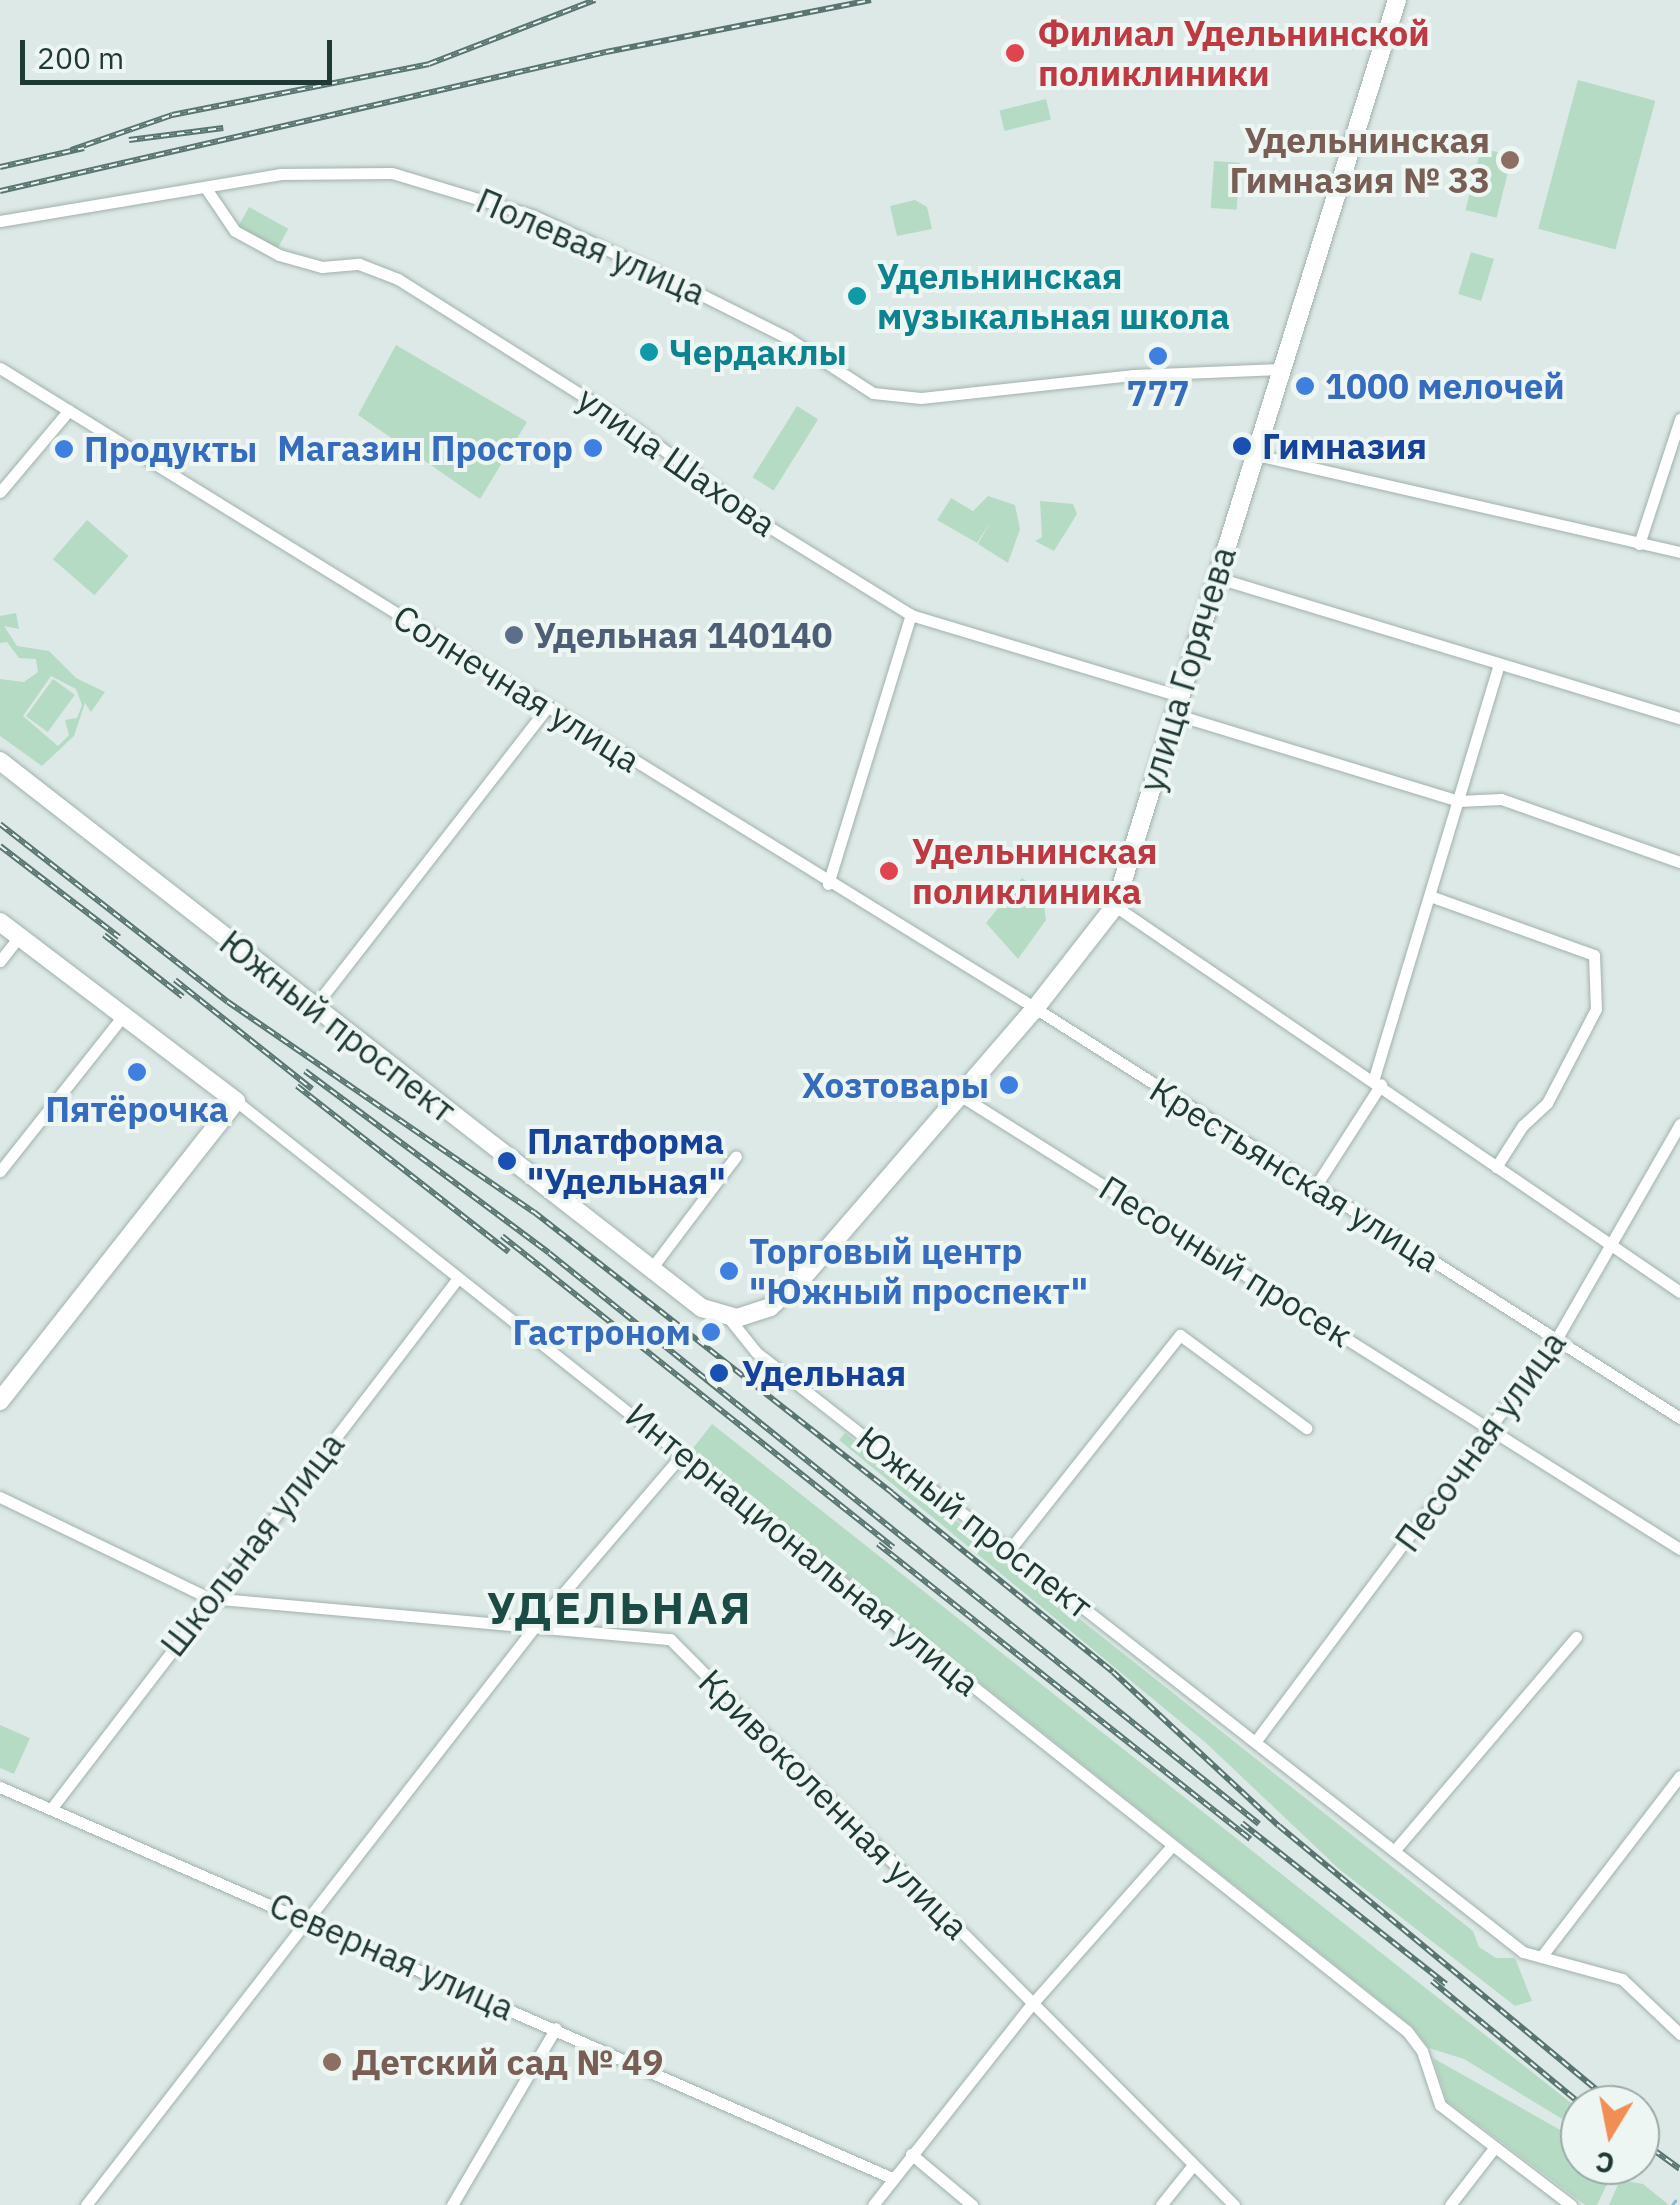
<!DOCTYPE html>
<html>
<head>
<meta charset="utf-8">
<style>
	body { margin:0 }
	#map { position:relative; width:1680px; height:2205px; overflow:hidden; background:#dde9e6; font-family:"IBM Plex Sans",sans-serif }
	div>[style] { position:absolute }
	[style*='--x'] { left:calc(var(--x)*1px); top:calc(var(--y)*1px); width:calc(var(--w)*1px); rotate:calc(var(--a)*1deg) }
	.green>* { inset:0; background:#b6dbc4; transform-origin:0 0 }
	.stream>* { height:2.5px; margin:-1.25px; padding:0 1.25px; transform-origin:1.25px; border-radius:1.25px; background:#84bbd0 }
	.roads { filter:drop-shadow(0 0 2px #a0b1ad) drop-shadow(0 0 2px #a0b1ad) }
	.street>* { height:11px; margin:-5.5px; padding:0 5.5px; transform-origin:5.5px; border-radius:5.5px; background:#fff }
	.secondary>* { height:18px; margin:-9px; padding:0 9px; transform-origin:9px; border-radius:9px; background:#fff }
	.rail>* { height:6px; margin-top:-3px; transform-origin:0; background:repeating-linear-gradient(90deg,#eef6f3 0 8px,#597571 0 16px); box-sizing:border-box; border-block:2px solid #597571 }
	.dots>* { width:28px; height:28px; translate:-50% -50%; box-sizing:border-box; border:5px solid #eef6f3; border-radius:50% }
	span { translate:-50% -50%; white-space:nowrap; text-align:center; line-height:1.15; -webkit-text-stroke:8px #eef6f3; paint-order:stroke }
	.health-label { font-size:35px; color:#be3a42; font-weight:700 }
	.left { translate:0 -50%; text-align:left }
	.education-label { font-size:35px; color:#785e54; font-weight:700 }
	.right { translate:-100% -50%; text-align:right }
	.street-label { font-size:35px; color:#1f3935 }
	.culture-label { font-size:35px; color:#0d838f; font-weight:700 }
	.shop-label { font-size:35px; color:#366cbe; font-weight:700 }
	.transit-label { font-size:35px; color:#164399; font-weight:700 }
	.service-label { font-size:35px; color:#4e5e75; font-weight:700 }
	.district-label { font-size:45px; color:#1c4a45; font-weight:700; letter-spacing:2.5px }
	.north { position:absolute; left:1560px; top:2085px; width:100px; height:100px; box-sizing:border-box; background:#eef6f3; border:2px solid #9baaa7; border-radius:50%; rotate:190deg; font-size:28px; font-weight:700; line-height:40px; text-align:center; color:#1f3935 }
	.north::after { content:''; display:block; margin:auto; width:35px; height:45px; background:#f28e53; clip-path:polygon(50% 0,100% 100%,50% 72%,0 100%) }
	.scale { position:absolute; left:20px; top:40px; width:312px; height:45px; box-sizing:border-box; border:5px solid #1f3935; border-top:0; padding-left:12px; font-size:30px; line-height:35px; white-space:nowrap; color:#1f3935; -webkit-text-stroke:8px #eef6f3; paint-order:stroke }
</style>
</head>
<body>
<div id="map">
	<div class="green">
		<div style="left:1578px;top:80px;width:80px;height:154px;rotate:15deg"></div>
		<div style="left:1046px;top:99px;width:21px;height:48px;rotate:76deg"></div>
		<div style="left:1481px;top:148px;width:32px;height:64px;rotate:14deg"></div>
		<div style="left:1214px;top:161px;width:26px;height:47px;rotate:4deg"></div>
		<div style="clip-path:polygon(915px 200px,927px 207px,932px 229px,897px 236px,890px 206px)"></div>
		<div style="left:249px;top:207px;width:45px;height:22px;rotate:29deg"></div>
		<div style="left:1471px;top:252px;width:24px;height:44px;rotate:17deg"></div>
		<div style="clip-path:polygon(396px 345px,527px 422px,480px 499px,358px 415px)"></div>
		<div style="left:797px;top:406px;width:25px;height:84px;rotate:32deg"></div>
		<div style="clip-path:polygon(988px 496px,1015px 505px,1020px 529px,1008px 563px,978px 544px,990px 522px,977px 543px,937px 520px,951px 498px,973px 511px)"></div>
		<div style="clip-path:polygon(1040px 501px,1073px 504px,1077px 514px,1054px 551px,1035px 541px,1042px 537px)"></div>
		<div style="left:87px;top:520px;width:55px;height:52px;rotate:41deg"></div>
		<div style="clip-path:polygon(evenodd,16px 613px,19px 629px,4px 626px,17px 646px,49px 651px,76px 678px,105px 692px,91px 712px,85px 703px,74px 736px,42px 766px,0 736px,0 679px,24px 682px,38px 672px,36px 659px,19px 658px,7px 642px,0 643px,0 616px,16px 613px,51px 676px,76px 689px,82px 705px,77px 718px,65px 720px,69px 735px,58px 746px,23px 716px,51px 676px)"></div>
		<div style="left:53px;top:679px;width:27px;height:46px;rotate:36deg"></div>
		<div style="clip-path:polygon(1022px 878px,1042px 892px,1046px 920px,1018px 959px,986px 923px)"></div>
		<div style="clip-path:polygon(712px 1424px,1580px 2110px,1580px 2130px,1464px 2059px,1429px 2048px,1413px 2027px,690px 1452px)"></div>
		<div style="clip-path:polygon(845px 1433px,1473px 1931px,1479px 1947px,1496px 1958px,1515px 1958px,1532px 2001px,1515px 2006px,1339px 1869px,1205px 1742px,839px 1440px)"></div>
		<div style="clip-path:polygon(0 1725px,30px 1738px,14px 1774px,0 1768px)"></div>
		<div style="clip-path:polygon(1433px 2058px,1580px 2141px,1580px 2165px,1616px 2165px,1597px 2205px,1585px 2205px,1447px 2101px)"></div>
		<div style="clip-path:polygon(1620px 2180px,1643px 2184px,1669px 2205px,1609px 2205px)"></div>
	</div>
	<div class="stream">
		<div style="--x:1672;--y:2205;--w:5;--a:-53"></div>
	</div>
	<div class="roads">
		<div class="street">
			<div style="--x:205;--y:187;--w:53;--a:55.7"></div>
			<div style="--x:235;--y:231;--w:50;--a:28.6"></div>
			<div style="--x:279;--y:255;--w:45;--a:15.6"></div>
			<div style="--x:322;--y:267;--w:37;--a:-5"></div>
			<div style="--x:359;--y:264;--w:42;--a:21"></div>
			<div style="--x:398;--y:279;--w:283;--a:32.3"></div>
			<div style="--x:637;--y:430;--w:160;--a:36.4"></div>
			<div style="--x:766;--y:525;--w:171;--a:31.8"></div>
			<div style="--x:911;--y:615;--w:281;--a:16.8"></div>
			<div style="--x:0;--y:221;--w:285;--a:-9.5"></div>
			<div style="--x:281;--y:174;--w:111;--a:-0.5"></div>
			<div style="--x:392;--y:173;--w:148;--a:16.8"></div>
			<div style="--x:534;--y:216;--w:130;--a:24.6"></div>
			<div style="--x:652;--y:270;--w:152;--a:26.6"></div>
			<div style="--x:788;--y:338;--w:101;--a:32.9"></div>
			<div style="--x:873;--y:393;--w:48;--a:5.9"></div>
			<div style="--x:921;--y:398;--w:214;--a:-6.2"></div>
			<div style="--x:1134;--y:375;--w:146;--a:-2.4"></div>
			<div style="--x:0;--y:368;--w:1204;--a:31.72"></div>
			<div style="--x:1024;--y:1001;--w:777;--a:32.44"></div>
			<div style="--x:1252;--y:454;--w:439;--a:12.9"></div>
			<div style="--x:0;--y:492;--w:107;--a:-49.9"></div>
			<div style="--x:1639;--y:544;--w:132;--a:-71.8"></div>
			<div style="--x:1215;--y:577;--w:486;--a:16.9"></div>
			<div style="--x:1174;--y:714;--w:297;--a:17"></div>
			<div style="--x:1458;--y:801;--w:43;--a:-2.7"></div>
			<div style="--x:1501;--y:799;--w:190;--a:19.4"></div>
			<div style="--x:828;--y:884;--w:282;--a:-72.9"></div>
			<div style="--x:1430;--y:896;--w:174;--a:19.8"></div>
			<div style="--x:1594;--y:955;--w:54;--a:87.9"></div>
			<div style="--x:1596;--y:1009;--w:106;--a:117.5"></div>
			<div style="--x:1547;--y:1103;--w:33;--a:137"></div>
			<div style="--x:1523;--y:1125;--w:50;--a:122.7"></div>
			<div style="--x:1115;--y:906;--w:684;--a:34.34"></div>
			<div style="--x:0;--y:961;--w:31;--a:-52"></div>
			<div style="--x:314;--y:1007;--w:379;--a:-52.1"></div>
			<div style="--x:1374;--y:1078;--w:432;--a:-73.2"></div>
			<div style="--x:958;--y:1094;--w:853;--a:32.22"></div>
			<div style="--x:236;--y:1101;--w:1495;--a:38.46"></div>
			<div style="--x:1407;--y:2031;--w:25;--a:53"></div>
			<div style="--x:1422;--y:2051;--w:57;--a:71.6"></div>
			<div style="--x:1440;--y:2105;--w:165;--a:37.4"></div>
			<div style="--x:0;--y:1171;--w:198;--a:-51.6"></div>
			<div style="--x:1315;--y:1187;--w:122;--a:-57.3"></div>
			<div style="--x:651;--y:1269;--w:141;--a:-53"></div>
			<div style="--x:728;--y:1317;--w:45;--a:51.3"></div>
			<div style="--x:756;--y:1352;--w:974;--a:38.03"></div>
			<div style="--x:1523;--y:1952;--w:103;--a:15.3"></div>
			<div style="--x:1622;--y:1979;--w:80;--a:43.5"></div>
			<div style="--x:0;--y:1497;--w:232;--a:25.8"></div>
			<div style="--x:209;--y:1598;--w:463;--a:5.1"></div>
			<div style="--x:670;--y:1639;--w:799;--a:45.1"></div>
			<div style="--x:1011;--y:1548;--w:272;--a:-51.6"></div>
			<div style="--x:1180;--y:1335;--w:157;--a:36.4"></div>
			<div style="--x:1255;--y:1742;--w:504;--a:-53.22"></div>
			<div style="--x:1557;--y:1338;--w:247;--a:-60.1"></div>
			<div style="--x:0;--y:1787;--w:974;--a:23.67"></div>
			<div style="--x:51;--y:1809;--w:664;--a:-52.53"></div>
			<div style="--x:1394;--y:1851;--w:281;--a:-49.6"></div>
			<div style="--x:1541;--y:1957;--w:228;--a:-52.5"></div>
			<div style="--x:911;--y:2154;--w:80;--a:39.9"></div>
			<div style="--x:86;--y:2205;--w:734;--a:-52.19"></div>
			<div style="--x:536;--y:1625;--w:223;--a:-49.4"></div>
			<div style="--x:452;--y:2205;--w:205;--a:-59.6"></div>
			<div style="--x:873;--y:2205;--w:256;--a:-51.7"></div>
			<div style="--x:1032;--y:2004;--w:211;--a:-48.5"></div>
			<div style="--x:1161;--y:2205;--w:51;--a:-51.3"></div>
			<div style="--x:1450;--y:2205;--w:72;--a:-52.3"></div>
		</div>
		<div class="secondary">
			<div style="--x:0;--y:761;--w:890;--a:37.93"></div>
			<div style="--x:702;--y:1308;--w:36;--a:16"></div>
			<div style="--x:737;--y:1318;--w:35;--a:-18"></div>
			<div style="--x:770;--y:1307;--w:37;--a:-41"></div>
			<div style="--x:798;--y:1283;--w:359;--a:-49.2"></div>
			<div style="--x:1033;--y:1011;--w:133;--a:-52"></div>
			<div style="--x:1115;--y:906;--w:949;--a:-72.71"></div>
			<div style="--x:0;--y:922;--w:296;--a:37.2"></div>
			<div style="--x:236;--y:1101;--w:382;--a:128.2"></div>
		</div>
	</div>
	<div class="rail">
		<div style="--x:129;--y:140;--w:95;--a:-7.3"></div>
		<div style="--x:71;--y:150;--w:107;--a:-19.1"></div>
		<div style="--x:172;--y:115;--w:262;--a:-11.2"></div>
		<div style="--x:429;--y:64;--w:178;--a:-21.1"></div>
		<div style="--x:0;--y:167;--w:86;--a:-12.7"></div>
		<div style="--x:0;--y:191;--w:622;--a:-12.92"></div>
		<div style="--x:606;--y:52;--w:270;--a:-11.1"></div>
		<div style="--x:0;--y:824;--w:289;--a:38"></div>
		<div style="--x:228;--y:1002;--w:371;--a:34.5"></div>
		<div style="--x:534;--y:1212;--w:455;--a:38.1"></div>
		<div style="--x:892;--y:1493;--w:284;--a:39"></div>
		<div style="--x:1113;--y:1672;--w:226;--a:42.9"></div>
		<div style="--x:1279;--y:1826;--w:437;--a:39.7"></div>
		<div style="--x:0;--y:846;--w:150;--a:37.4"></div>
		<div style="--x:104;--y:935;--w:100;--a:38.1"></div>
		<div style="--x:175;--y:980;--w:175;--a:38.5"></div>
		<div style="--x:305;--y:1071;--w:304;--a:36.7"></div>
		<div style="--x:549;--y:1253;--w:911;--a:38.81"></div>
		<div style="--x:297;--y:1086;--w:269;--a:38.1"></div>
		<div style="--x:502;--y:1236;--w:500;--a:38.5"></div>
		<div style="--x:878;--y:1544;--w:475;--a:38.4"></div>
		<div style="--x:1242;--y:1823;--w:260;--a:38.3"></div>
		<div style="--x:1432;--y:1981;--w:195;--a:39.6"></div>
		<div style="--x:1640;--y:2140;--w:49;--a:35.9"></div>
	</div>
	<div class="dots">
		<div style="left:1015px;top:53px;background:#e0444e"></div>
		<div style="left:1510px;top:160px;background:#8d6e63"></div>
		<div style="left:857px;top:296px;background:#0f9aa8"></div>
		<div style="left:649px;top:352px;background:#0f9aa8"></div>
		<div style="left:1158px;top:356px;background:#3f7fe0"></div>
		<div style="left:1305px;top:386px;background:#3f7fe0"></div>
		<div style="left:1242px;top:446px;background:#1a4fb4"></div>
		<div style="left:593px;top:448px;background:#3f7fe0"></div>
		<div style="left:64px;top:449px;background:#3f7fe0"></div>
		<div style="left:514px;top:635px;background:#5c6f8a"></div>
		<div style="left:889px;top:871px;background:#e0444e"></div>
		<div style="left:137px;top:1072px;background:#3f7fe0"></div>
		<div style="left:1009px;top:1085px;background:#3f7fe0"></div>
		<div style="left:507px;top:1161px;background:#1a4fb4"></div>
		<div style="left:729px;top:1271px;background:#3f7fe0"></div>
		<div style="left:711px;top:1332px;background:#3f7fe0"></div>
		<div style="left:719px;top:1373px;background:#1a4fb4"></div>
		<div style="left:332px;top:2062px;background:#8d6e63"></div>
	</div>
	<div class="health-label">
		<span class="left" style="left:1038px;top:53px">Филиал Удельнинской<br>поликлиники</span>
		<span class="left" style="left:912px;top:871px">Удельнинская<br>поликлиника</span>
	</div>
	<div class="education-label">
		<span class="right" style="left:1490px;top:160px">Удельнинская<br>Гимназия № 33</span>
		<span class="left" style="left:352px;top:2062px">Детский сад № 49</span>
	</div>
	<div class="street-label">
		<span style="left:591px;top:246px;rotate:23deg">Полевая улица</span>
		<span style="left:677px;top:461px;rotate:35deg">улица Шахова</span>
		<span style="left:1187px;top:669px;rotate:-73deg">улица Горячева</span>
		<span style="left:517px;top:688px;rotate:32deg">Солнечная улица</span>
		<span style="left:338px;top:1026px;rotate:38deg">Южный проспект</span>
		<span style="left:1295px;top:1174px;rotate:32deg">Крестьянская улица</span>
		<span style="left:1226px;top:1261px;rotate:32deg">Песочный просек</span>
		<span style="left:1480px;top:1441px;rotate:-54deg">Песочная улица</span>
		<span style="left:975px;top:1522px;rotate:38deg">Южный проспект</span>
		<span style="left:252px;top:1544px;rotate:-52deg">Школьная улица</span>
		<span style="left:803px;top:1549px;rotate:39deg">Интернациональная улица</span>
		<span style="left:834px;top:1804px;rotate:45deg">Кривоколенная улица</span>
		<span style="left:392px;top:1956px;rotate:24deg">Северная улица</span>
	</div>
	<div class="culture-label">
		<span class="left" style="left:877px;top:296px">Удельнинская<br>музыкальная школа</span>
		<span class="left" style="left:669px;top:352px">Чердаклы</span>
	</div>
	<div class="shop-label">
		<span class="left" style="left:1325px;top:386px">1000 мелочей</span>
		<span style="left:1158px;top:393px">777</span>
		<span class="right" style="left:573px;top:448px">Магазин Простор</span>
		<span class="left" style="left:84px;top:449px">Продукты</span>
		<span class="right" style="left:989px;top:1085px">Хозтовары</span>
		<span style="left:137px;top:1109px">Пятёрочка</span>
		<span class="left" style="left:749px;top:1271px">Торговый центр<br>"Южный проспект"</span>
		<span class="right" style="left:691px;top:1332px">Гастроном</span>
	</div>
	<div class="transit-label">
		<span class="left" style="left:1262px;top:446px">Гимназия</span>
		<span class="left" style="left:527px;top:1161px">Платформа<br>"Удельная"</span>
		<span class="left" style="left:742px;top:1373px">Удельная</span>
	</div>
	<div class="service-label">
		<span class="left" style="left:534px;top:635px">Удельная 140140</span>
	</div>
	<div class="district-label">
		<span style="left:620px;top:1608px">УДЕЛЬНАЯ</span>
	</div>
	<div class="north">С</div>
	<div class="scale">200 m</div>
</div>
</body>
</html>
